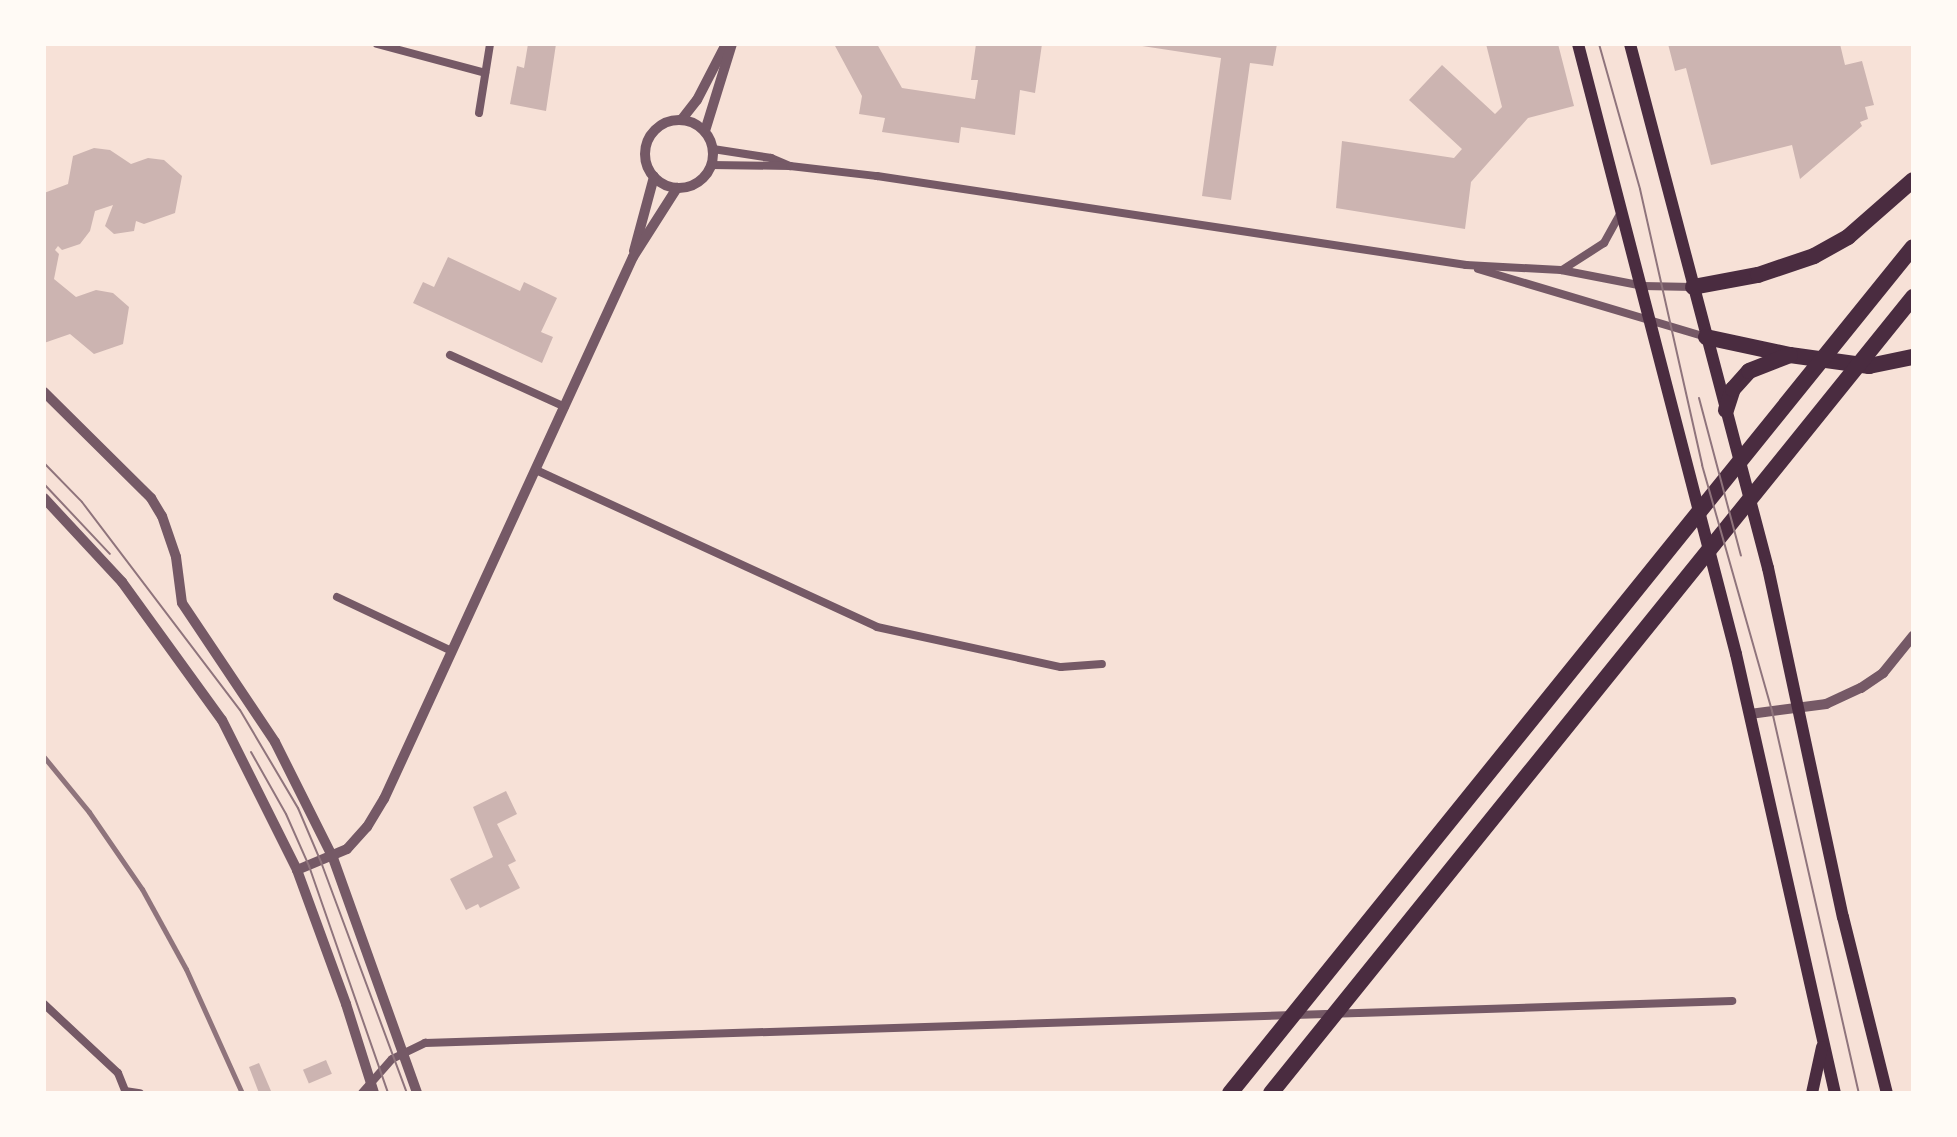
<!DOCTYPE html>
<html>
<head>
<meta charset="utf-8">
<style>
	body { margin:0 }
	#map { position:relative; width:1957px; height:1137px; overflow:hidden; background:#f7e1d7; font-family:Rubik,sans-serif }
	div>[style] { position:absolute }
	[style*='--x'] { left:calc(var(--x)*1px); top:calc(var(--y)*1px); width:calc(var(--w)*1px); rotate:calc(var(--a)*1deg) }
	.building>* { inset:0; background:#ccb4b1; transform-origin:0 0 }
	.minor>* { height:8px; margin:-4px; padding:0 4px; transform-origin:4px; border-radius:4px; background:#755966 }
	.tertiary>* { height:10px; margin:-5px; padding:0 5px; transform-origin:5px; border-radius:5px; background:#755966 }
	.tertiary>.ring { margin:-5px; padding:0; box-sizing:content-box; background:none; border:10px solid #755966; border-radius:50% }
	.secondary>* { height:12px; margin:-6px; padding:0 6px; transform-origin:6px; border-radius:6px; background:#4a2c40 }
	.motorway>* { height:16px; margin:-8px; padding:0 8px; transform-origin:8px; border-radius:8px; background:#4a2c40 }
	.tram>* { height:2px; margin:-1px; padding:0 1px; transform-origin:1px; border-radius:1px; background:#8f747c }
	.rail>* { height:5px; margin:-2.5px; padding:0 2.5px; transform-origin:2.5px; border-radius:2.5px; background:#8f747c }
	span { translate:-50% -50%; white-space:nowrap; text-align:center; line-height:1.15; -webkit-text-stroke:8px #fffaf5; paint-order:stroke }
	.frame { position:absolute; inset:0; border:46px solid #fffaf5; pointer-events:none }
</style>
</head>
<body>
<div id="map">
	<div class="building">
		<div style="clip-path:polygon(528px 44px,556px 44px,546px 111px,510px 104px,517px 66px,524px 68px)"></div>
		<div style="clip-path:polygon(834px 44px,877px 44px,902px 88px,975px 99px,978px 80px,971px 80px,976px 44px,1042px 44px,1035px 93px,1020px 90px,1015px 135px,961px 127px,959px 143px,882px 132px,885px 118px,859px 114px,862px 96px)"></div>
		<div style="clip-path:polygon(1129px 44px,1277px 44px,1273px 66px,1250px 63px,1231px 200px,1202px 196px,1221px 58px)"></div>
		<div style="clip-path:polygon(1486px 44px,1558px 44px,1574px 106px,1528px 118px,1471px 182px,1465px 229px,1336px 208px,1342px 141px,1454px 158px,1462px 149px,1409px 100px,1442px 65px,1495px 114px,1502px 107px)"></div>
		<div style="clip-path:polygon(1668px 44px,1840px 44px,1845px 65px,1862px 61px,1874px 105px,1865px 107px,1868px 119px,1860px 122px,1862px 126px,1800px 179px,1792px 145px,1711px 165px,1686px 68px,1675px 71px)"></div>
		<div style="clip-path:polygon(94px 148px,110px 150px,131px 164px,148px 158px,164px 160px,182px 176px,175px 213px,144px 224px,136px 221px,134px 231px,114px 234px,105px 226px,113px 205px,95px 211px,90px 231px,80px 244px,62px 250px,58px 246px,55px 250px,59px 254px,54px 279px,76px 297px,96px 290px,113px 293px,129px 307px,123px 344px,94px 354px,70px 334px,44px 343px,44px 193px,68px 184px,73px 156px)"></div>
		<div style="clip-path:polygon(448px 257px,520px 291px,524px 282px,557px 298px,541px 332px,553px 337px,542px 363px,413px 303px,423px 282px,434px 287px)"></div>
		<div style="clip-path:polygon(506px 791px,517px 814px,497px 824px,516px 861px,508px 865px,520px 888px,480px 908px,478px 904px,466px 910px,450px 879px,493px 857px,473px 807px)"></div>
		<div style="left:326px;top:1060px;width:15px;height:25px;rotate:67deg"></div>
		<div style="clip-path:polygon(259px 1063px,271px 1091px,267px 1093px,259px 1093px,249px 1067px)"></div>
	</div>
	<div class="minor">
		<div style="--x:377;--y:44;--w:112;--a:15"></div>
		<div style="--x:479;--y:113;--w:70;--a:-80.9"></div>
		<div style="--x:713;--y:149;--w:59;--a:8.8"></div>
		<div style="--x:771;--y:158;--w:21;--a:23"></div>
		<div style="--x:711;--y:165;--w:79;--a:0.7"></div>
		<div style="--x:790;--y:166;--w:88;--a:6.6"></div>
		<div style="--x:877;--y:176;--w:596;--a:8.59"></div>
		<div style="--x:1466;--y:265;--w:95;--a:3"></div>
		<div style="--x:1561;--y:270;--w:84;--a:11"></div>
		<div style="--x:1643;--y:286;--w:50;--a:1.1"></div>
		<div style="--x:1478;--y:269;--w:238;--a:16.6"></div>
		<div style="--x:1562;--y:270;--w:50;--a:-32.7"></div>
		<div style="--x:1604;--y:243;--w:37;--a:-61"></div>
		<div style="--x:450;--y:355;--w:126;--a:24.3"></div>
		<div style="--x:536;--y:470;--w:375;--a:24.7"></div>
		<div style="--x:877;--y:627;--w:188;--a:12.3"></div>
		<div style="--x:1061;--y:667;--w:41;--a:-4.2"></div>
		<div style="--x:337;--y:597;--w:127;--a:25.2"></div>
		<div style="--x:44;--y:1004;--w:101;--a:43"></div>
		<div style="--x:118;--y:1073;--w:22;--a:68"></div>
		<div style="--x:125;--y:1091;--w:15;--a:8"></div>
		<div style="--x:362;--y:1093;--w:45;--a:-48.6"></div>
		<div style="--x:392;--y:1059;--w:37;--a:-26"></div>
		<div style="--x:425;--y:1043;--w:1308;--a:-1.84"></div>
	</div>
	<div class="tertiary">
		<div style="--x:682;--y:119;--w:24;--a:-52"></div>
		<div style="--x:697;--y:100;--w:63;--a:-62.6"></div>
		<div class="ring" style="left:645px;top:120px;width:58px;height:58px"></div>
		<div style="--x:705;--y:131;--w:91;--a:-72.8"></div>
		<div style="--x:634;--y:251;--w:77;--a:-74.9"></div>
		<div style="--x:44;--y:392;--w:151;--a:44.7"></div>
		<div style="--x:151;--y:498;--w:21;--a:59"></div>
		<div style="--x:162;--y:516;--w:43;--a:71.1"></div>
		<div style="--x:176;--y:557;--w:46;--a:82.6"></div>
		<div style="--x:182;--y:603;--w:167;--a:56.2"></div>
		<div style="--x:275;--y:742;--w:130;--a:63.4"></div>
		<div style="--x:333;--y:858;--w:250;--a:70.3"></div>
		<div style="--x:44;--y:498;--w:115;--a:47.1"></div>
		<div style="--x:122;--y:582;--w:170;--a:54.1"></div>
		<div style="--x:222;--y:720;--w:168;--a:63.4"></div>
		<div style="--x:297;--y:870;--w:143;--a:69.9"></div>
		<div style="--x:346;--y:1004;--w:93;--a:72.5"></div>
		<div style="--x:1750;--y:714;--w:77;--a:-7.5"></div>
		<div style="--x:1826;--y:704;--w:38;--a:-25"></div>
		<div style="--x:1861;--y:688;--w:27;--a:-34"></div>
		<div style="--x:1883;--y:673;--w:48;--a:-51"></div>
		<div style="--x:297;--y:870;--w:54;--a:-22.8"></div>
		<div style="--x:347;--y:849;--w:30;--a:-48"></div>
		<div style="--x:367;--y:827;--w:33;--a:-59"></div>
		<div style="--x:384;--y:799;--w:596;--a:-65.33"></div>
		<div style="--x:633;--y:257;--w:82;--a:-57.5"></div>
	</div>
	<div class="secondary">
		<div style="--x:1578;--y:44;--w:630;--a:75.48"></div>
		<div style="--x:1736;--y:654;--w:450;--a:77.3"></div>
		<div style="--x:1630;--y:44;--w:542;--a:75.25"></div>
		<div style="--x:1768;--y:568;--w:357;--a:77.9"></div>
		<div style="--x:1843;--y:917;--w:181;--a:76"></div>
		<div style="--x:1812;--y:1093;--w:47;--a:-77.7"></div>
	</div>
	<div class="motorway">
		<div style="--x:1693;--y:287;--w:66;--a:-10.5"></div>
		<div style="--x:1758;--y:275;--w:59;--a:-18.7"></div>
		<div style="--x:1814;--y:256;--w:39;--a:-29"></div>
		<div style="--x:1848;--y:237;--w:86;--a:-41.2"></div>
		<div style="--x:1706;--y:337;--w:86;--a:12.1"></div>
		<div style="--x:1790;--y:355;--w:80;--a:7.9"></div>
		<div style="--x:1869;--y:366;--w:45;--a:-11.6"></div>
		<div style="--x:1726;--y:410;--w:22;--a:-72"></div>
		<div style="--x:1733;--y:389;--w:24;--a:-48"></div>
		<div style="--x:1749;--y:371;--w:44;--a:-21.3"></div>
		<div style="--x:1230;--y:1093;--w:1087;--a:-51.09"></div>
		<div style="--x:1271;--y:1093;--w:1023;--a:-51.11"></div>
	</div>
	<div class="tram">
		<div style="--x:1599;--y:44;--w:151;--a:74.2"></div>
		<div style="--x:1640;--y:189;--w:283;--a:77.3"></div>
		<div style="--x:1702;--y:465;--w:256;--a:74.1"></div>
		<div style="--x:1772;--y:711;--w:392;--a:77.2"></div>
		<div style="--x:1699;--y:398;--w:163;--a:75.1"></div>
		<div style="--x:44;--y:463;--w:54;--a:45.7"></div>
		<div style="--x:82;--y:502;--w:261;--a:52.8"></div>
		<div style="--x:240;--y:710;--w:114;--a:59.4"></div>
		<div style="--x:298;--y:808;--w:59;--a:66.9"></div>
		<div style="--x:321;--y:862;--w:246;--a:69.6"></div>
		<div style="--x:44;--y:484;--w:96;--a:46.7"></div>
		<div style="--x:251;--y:752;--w:71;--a:60.6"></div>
		<div style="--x:286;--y:814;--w:57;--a:66.1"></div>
		<div style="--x:309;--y:866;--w:240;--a:70.8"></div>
	</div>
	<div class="rail">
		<div style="--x:44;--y:757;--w:71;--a:50.7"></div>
		<div style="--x:89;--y:812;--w:93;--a:55.5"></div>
		<div style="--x:142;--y:889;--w:91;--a:61.2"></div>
		<div style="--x:186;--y:969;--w:136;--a:65.7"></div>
	</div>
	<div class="frame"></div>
</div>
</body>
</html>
